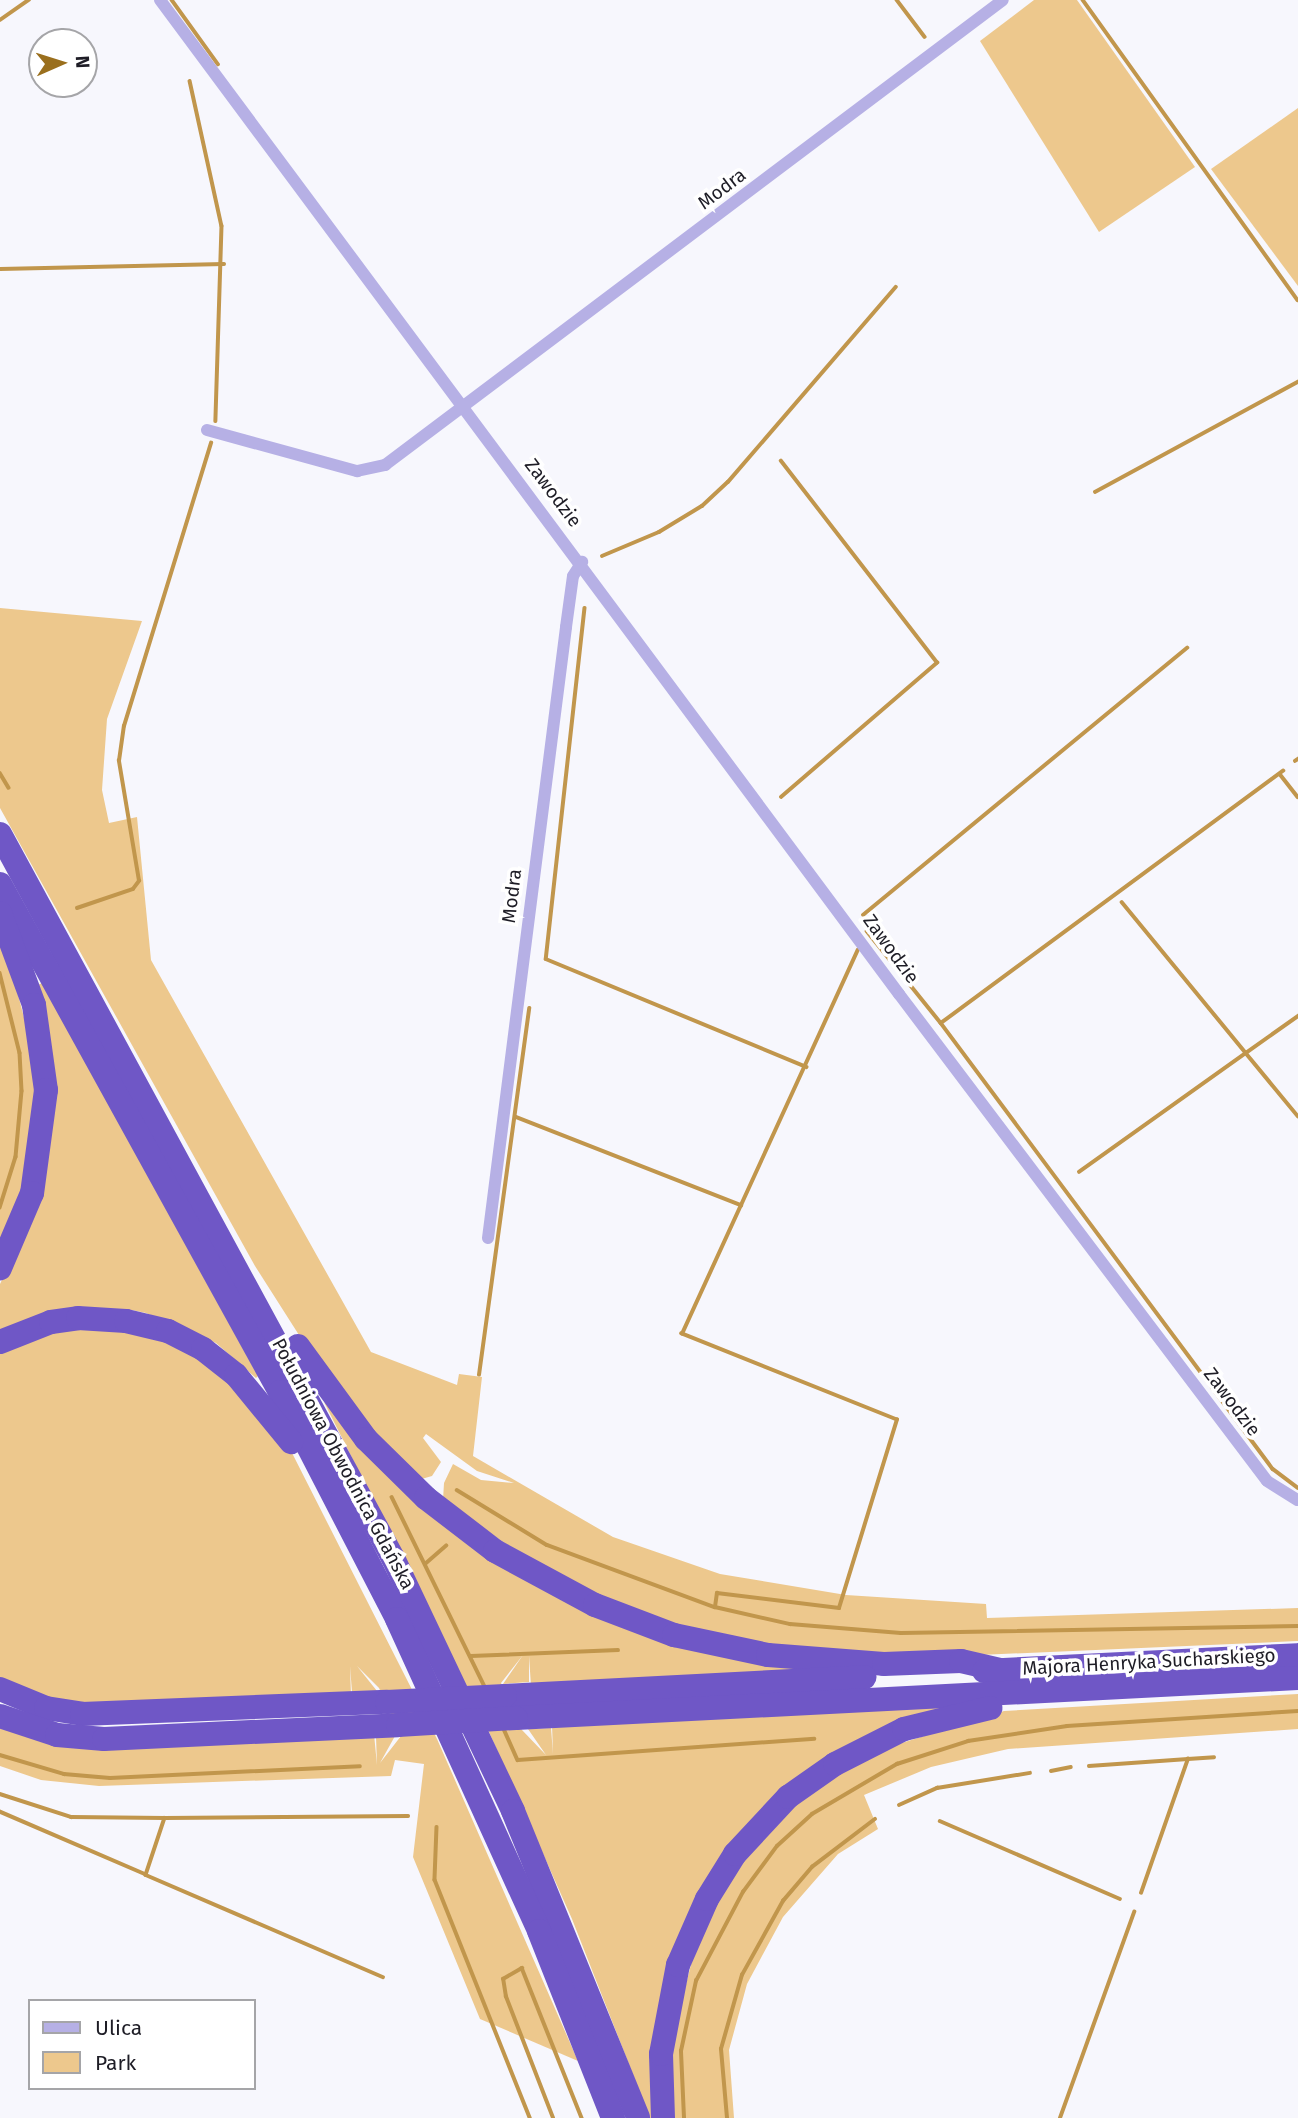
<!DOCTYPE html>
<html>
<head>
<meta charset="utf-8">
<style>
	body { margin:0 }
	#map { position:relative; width:1298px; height:2118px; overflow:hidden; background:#f7f7fd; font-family:"Fira Sans",sans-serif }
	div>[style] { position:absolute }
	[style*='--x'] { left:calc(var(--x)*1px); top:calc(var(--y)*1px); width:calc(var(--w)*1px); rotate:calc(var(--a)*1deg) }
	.green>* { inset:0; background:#edc88d }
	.stream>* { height:3.5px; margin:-1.75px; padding:0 1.75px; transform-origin:1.75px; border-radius:1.75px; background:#c1964c }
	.street>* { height:12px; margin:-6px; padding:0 6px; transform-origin:6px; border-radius:6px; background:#b6b0e5 }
	.highway>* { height:24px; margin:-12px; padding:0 12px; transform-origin:12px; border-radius:12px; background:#6f57c6 }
	.highway-bridge>* { height:24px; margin:-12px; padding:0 12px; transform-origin:12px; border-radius:12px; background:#6f57c6 }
	span { translate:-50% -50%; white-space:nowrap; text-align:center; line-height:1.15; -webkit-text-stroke:7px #fff; paint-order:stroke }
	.street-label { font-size:19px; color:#1e1d26 }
	.legend { position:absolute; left:28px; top:1999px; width:228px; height:91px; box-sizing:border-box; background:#fff; border:2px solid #a5a5a8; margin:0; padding:9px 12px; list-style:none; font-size:21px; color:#1e1d26 }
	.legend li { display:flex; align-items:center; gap:14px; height:35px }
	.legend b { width:35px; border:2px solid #a5a5a8 }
	.north { position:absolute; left:28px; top:28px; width:70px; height:70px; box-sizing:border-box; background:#fff; border:2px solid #a5a5a8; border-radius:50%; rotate:87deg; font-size:19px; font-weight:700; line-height:28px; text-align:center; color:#1e1d26 }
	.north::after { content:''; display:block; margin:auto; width:24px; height:32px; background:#9a6f1d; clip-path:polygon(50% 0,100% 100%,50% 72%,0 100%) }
</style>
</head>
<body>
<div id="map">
	<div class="green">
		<div style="clip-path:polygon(1034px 0,1077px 0,1195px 167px,1099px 232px,980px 41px)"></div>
		<div style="clip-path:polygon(1298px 108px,1298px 286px,1211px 169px)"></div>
		<div style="clip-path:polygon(0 608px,142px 621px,107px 719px,102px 790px,109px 823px,137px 817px,151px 960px,371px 1352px,457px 1385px,459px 1374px,482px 1377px,473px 1456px,613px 1537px,720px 1574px,846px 1595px,986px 1604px,987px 1618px,1298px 1608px,1298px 1641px,912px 1658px,719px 1640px,563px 1584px,443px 1500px,444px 1483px,453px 1464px,481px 1480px,514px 1483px,477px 1471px,426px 1434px,423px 1438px,441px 1462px,432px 1476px,418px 1480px,327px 1379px,255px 1266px,0 808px)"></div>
		<div style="clip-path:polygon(0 926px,37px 1067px,30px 1163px,0 1250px)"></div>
		<div style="clip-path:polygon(42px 983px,258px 1376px,256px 1378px,216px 1343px,146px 1313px,132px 1310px,0 1332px,0 1284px,29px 1225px,38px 985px)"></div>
		<div style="clip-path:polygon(71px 1327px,134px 1329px,205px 1356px,289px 1447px,437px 1739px,578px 2061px,480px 2019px,413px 1857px,424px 1764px,395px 1760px,391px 1776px,99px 1786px,41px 1780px,0 1766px,0 1725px,374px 1734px,377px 1765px,376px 1737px,395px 1736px,380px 1763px,401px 1736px,379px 1688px,357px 1666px,377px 1691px,352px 1692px,350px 1666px,351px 1696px,63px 1703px,0 1679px,0 1352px)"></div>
		<div style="clip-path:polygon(324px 1402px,537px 1583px,818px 1668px,531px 1686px,529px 1656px,529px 1682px,503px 1684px,523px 1655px,501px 1683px,522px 1730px,546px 1755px,528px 1729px,551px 1728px,553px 1754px,552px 1725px,975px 1702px,863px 1740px,700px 1901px,658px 2118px,650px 2118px,572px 1919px,489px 1732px)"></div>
		<div style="clip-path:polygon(1298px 1694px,1298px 1729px,1008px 1749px,931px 1767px,864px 1795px,878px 1829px,838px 1854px,783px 1917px,747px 1984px,729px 2050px,734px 2118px,669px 2118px,668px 2057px,700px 1928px,766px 1828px,857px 1757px,1004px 1711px)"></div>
	</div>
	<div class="stream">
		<div style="--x:172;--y:0;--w:79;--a:54.3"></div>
		<div style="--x:897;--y:0;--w:46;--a:52.9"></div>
		<div style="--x:1083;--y:0;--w:369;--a:54.4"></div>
		<div style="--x:0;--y:20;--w:35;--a:-35"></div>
		<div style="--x:190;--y:81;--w:148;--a:77.6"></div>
		<div style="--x:222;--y:226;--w:195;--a:91.8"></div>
		<div style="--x:0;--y:269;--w:224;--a:-1.3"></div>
		<div style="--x:1095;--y:492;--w:231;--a:-28.5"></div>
		<div style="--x:602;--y:556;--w:62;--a:-22.8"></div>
		<div style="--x:659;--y:532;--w:50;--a:-31.2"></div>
		<div style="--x:702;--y:506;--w:35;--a:-43"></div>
		<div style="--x:728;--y:482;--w:257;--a:-49.3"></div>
		<div style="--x:585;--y:608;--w:353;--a:96.3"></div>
		<div style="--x:546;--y:959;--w:282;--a:22.5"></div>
		<div style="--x:1295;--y:761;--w:4;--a:-34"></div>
		<div style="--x:0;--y:773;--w:17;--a:59"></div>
		<div style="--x:1280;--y:774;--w:29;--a:52"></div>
		<div style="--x:781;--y:797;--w:206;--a:-40.7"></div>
		<div style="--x:937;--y:663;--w:255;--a:-127.7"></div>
		<div style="--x:1122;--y:902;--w:195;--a:50.6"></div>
		<div style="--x:1246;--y:1053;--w:64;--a:-35.4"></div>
		<div style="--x:77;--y:908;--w:59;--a:-18.7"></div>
		<div style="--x:133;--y:889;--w:10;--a:-53"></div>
		<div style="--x:139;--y:881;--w:122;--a:-99.5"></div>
		<div style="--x:119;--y:761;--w:35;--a:-82"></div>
		<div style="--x:124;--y:726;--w:296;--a:-72.9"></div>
		<div style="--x:863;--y:915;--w:420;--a:-39.5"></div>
		<div style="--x:867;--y:931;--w:118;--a:51.2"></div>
		<div style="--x:941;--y:1023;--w:425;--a:-36.4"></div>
		<div style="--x:0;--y:973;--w:82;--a:76"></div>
		<div style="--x:20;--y:1053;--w:38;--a:87"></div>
		<div style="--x:22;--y:1091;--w:66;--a:95.2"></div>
		<div style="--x:16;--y:1157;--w:53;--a:107.4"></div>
		<div style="--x:941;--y:1023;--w:556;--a:53.34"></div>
		<div style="--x:1273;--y:1469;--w:31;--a:37"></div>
		<div style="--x:516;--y:1117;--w:242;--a:21.4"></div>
		<div style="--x:1079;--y:1172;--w:205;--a:-35.5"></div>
		<div style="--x:1246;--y:1053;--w:82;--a:50.5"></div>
		<div style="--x:479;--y:1375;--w:370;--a:-82.2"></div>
		<div style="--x:457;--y:1490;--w:105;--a:31.4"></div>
		<div style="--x:547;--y:1545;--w:179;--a:20.3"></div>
		<div style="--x:715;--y:1607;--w:77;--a:12.8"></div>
		<div style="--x:790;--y:1624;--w:111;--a:4.6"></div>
		<div style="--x:901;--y:1633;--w:397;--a:-1"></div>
		<div style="--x:392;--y:1497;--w:212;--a:63.9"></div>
		<div style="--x:425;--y:1564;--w:28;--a:-41"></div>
		<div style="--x:715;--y:1607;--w:14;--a:-82"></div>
		<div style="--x:717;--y:1593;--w:123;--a:7"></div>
		<div style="--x:839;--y:1608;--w:197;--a:-72.9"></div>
		<div style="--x:897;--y:1420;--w:232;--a:-158.2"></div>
		<div style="--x:682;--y:1334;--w:422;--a:-65.4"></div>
		<div style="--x:471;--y:1656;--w:147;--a:-2.3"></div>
		<div style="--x:504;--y:1729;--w:34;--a:66"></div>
		<div style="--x:518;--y:1760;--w:297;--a:-4.1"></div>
		<div style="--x:0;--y:1755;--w:67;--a:16.5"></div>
		<div style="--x:64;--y:1774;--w:46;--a:5"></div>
		<div style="--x:110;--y:1778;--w:250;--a:-2.7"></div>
		<div style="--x:1089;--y:1766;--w:99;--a:-4"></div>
		<div style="--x:1051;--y:1771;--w:20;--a:-11"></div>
		<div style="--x:0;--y:1794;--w:75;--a:17.9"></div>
		<div style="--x:71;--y:1817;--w:94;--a:0.6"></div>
		<div style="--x:165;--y:1818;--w:60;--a:108.4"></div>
		<div style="--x:146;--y:1875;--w:159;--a:-156.7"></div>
		<div style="--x:899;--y:1805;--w:42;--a:-24.1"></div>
		<div style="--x:937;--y:1788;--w:94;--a:-9.2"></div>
		<div style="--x:165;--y:1818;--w:243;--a:-0.5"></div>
		<div style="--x:940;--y:1821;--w:196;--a:23.4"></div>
		<div style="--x:437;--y:1827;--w:53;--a:92.2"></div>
		<div style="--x:435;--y:1880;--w:256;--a:68.2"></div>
		<div style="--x:146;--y:1875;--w:258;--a:23.3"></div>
		<div style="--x:1141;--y:1893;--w:142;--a:-70.7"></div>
		<div style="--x:1188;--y:1759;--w:26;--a:-4"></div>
		<div style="--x:553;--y:2118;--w:130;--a:-111.2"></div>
		<div style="--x:506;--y:1997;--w:18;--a:-99"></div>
		<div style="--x:503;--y:1979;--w:22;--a:-30"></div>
		<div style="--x:522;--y:1968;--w:162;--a:68.2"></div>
		<div style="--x:684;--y:2118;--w:67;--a:-92.6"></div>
		<div style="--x:681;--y:2051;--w:72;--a:-77.9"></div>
		<div style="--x:696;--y:1981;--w:101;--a:-62.2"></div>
		<div style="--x:743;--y:1892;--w:57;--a:-53.5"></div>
		<div style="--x:777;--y:1846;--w:47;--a:-42.4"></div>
		<div style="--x:812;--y:1814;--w:99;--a:-30.5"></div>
		<div style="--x:897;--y:1764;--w:75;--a:-17.9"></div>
		<div style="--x:968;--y:1741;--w:100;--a:-8.6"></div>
		<div style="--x:1067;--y:1726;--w:231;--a:-3.7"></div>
		<div style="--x:727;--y:2118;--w:69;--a:-95"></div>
		<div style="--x:721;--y:2049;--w:77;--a:-74.2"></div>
		<div style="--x:742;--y:1975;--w:85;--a:-61"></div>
		<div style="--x:783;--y:1901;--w:45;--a:-49.5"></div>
		<div style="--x:812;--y:1867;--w:79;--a:-37.3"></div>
		<div style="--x:1060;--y:2118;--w:219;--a:-70.2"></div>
	</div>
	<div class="street">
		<div style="--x:160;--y:0;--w:1239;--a:53.37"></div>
		<div style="--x:899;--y:994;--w:610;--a:52.92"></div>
		<div style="--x:1267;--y:1481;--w:36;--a:32"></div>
		<div style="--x:207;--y:430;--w:156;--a:15.3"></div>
		<div style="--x:357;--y:471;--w:29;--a:-12"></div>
		<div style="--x:385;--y:465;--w:773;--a:-36.96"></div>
		<div style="--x:488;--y:1238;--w:616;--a:-82.72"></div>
		<div style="--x:566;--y:627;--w:51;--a:-82.2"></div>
		<div style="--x:573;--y:576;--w:17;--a:-57"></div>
	</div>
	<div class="highway">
		<div style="--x:0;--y:834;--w:824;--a:61.51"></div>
		<div style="--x:393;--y:1558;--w:280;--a:64.6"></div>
		<div style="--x:513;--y:1811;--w:331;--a:67.8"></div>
		<div style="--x:0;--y:884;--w:580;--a:61.14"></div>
		<div style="--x:280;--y:1392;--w:255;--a:62.7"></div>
		<div style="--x:397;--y:1619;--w:343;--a:65.5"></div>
		<div style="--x:539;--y:1931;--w:201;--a:68.4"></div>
		<div style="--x:0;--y:913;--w:98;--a:69.7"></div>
		<div style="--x:34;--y:1005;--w:86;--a:82"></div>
		<div style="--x:46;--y:1090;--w:104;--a:97.7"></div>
		<div style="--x:32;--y:1193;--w:82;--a:113.1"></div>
		<div style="--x:0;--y:1342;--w:55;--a:-21.4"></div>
		<div style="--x:51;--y:1322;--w:27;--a:-8"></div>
		<div style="--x:78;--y:1318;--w:48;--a:3.6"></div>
		<div style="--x:126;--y:1321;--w:43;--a:13.4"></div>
		<div style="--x:168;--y:1331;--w:39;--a:27"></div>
		<div style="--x:203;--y:1349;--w:42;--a:38.2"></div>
		<div style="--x:236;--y:1375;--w:87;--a:50.6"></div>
		<div style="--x:298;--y:1346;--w:115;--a:53.8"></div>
		<div style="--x:366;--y:1439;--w:84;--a:44.5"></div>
		<div style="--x:426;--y:1498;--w:87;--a:37.5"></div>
		<div style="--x:495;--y:1551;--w:114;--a:28.4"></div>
		<div style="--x:595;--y:1605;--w:85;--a:20.8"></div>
		<div style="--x:674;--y:1635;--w:96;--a:12"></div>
		<div style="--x:768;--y:1655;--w:116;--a:4.4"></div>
		<div style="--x:884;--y:1664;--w:77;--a:-2.2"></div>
		<div style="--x:961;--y:1661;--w:40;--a:13"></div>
		<div style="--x:984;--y:1671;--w:314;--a:-2.9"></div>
		<div style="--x:0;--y:1689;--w:50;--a:22.4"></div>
		<div style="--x:46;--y:1708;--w:36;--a:9"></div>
		<div style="--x:82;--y:1714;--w:305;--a:-2.3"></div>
		<div style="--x:505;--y:1696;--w:360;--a:-3"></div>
		<div style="--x:0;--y:1716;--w:60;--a:18.4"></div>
		<div style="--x:57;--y:1735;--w:47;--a:4.9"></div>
		<div style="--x:104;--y:1739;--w:294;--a:-2.7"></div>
		<div style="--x:516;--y:1718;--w:783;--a:-2.93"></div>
		<div style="--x:663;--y:2118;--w:64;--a:-91.8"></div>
		<div style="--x:661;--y:2054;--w:91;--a:-79.2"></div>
		<div style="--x:678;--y:1965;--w:72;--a:-66.3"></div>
		<div style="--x:707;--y:1899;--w:53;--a:-58.1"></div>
		<div style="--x:735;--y:1854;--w:78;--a:-47.1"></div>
		<div style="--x:788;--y:1797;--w:57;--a:-35.1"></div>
		<div style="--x:835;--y:1764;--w:77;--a:-26.9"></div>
		<div style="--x:904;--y:1729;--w:89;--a:-13.7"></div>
	</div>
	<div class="highway-bridge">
		<div style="--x:387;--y:1702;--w:118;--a:-2.9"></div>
		<div style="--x:398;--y:1725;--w:118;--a:-3.4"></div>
	</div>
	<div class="street-label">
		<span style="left:722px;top:189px;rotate:-37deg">Modra</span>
		<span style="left:553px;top:493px;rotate:53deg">Zawodzie</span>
		<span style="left:512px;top:896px;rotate:-83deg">Modra</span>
		<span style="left:891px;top:949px;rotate:54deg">Zawodzie</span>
		<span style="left:1232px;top:1402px;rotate:53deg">Zawodzie</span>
		<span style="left:343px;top:1464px;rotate:62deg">Południowa Obwodnica Gdańska</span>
		<span style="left:1149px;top:1662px;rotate:-3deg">Majora Henryka Sucharskiego</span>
	</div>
	<ul class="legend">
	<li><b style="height:9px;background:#b6b0e5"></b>Ulica</li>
	<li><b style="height:19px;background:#edc88d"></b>Park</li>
	</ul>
	<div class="north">N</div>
</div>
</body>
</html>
